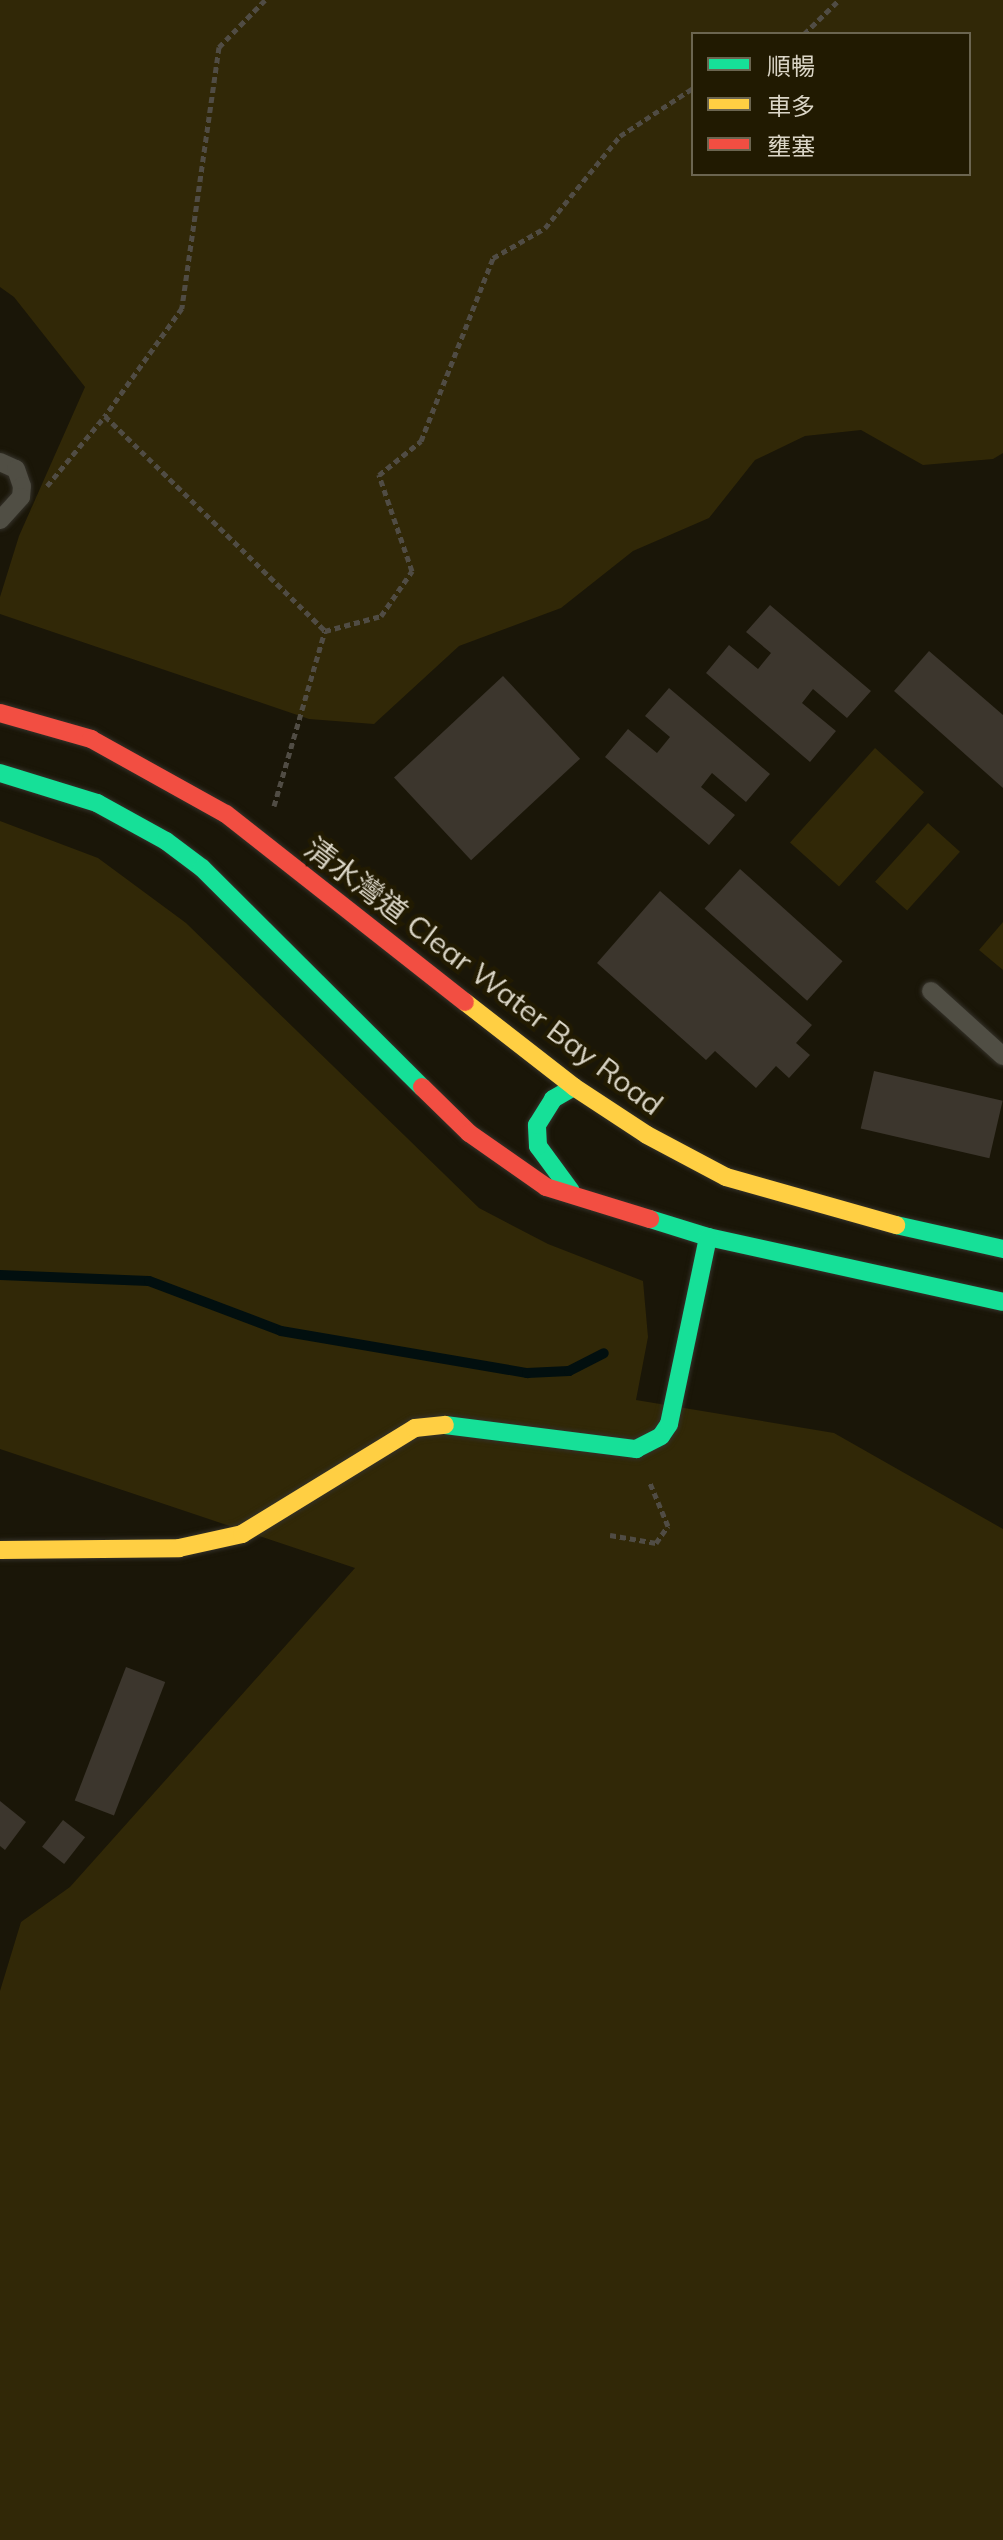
<!DOCTYPE html>
<html>
<head>
<meta charset="utf-8">
<style>
	body { margin:0 }
	#map { position:relative; width:1003px; height:2540px; overflow:hidden; background:#1a1608; font-family:Mulish,"Noto Sans TC",sans-serif }
	div>[style] { position:absolute }
	[style*='--x'] { left:calc(var(--x)*1px); top:calc(var(--y)*1px); width:calc(var(--w)*1px); rotate:calc(var(--a)*1deg) }
	.green>* { inset:0; background:#312807; transform-origin:0 0 }
	.stream>* { height:10px; margin:-5px; padding:0 5px; transform-origin:5px; border-radius:5px; background:#020f0f }
	.building>* { inset:0; background:#3c362d; transform-origin:0 0 }
	.path>* { height:5px; margin-top:-2.5px; transform-origin:0; background:repeating-linear-gradient(90deg,#504c44 0 6px,transparent 0 10px) }
	.roads { filter:drop-shadow(0 0 2px #343129) drop-shadow(0 0 2px #343129) }
	.lane>* { height:18px; margin:-9px; padding:0 9px; transform-origin:9px; border-radius:9px; background:#504e44 }
	.fast>* { height:18px; margin:-9px; padding:0 9px; transform-origin:9px; border-radius:9px; background:#16e098 }
	.slow>* { height:18px; margin:-9px; padding:0 9px; transform-origin:9px; border-radius:9px; background:#ffcf43 }
	.jam>* { height:18px; margin:-9px; padding:0 9px; transform-origin:9px; border-radius:9px; background:#f24e42 }
	span { translate:-50% -50%; white-space:nowrap; text-align:center; line-height:1.15; -webkit-text-stroke:8px #211a01; paint-order:stroke }
	.street-label { font-size:30px; color:#dad5c6 }
	.legend { position:absolute; left:691px; top:32px; width:280px; height:144px; box-sizing:border-box; background:#211a01; border:2px solid #6b6550; margin:0; padding:10px 14px; list-style:none; font-size:24px; color:#dad5c6 }
	.legend li { display:flex; align-items:center; gap:16px; height:40px }
	.legend b { width:40px; border:2px solid #6b6550 }
</style>
</head>
<body>
<div id="map">
	<div class="green">
		<div style="clip-path:polygon(evenodd,0 0,1003px 0,1003px 453px,993px 459px,923px 465px,861px 430px,805px 436px,755px 460px,709px 518px,633px 551px,561px 608px,459px 646px,374px 724px,309px 719px,0 614px,0 597px,19px 536px,85px 387px,14px 297px,0 287px,0 0,693px 34px,969px 34px,969px 174px,693px 174px,693px 34px)"></div>
		<div style="left:875px;top:748px;width:66px;height:127px;rotate:42deg"></div>
		<div style="clip-path:polygon(0 821px,98px 858px,186px 923px,479px 1208px,548px 1244px,643px 1281px,648px 1337px,636px 1400px,834px 1433px,1003px 1529px,1003px 2540px,0 2540px,0 1991px,21px 1922px,70px 1887px,355px 1568px,0 1449px)"></div>
		<div style="left:928px;top:823px;width:43px;height:79px;rotate:42deg"></div>
		<div style="clip-path:polygon(1003px 922px,1003px 970px,979px 950px)"></div>
	</div>
	<div class="stream">
		<div style="--x:0;--y:1275;--w:149;--a:2.3"></div>
		<div style="--x:149;--y:1281;--w:141;--a:20.7"></div>
		<div style="--x:281;--y:1331;--w:250;--a:9.7"></div>
		<div style="--x:527;--y:1373;--w:42;--a:-2.7"></div>
		<div style="--x:569;--y:1371;--w:39;--a:-27"></div>
	</div>
	<div class="building">
		<div style="clip-path:polygon(770px 605px,871px 691px,847px 718px,813px 689px,802px 703px,836px 731px,810px 762px,706px 673px,729px 645px,758px 669px,771px 653px,746px 632px)"></div>
		<div style="clip-path:polygon(929px 651px,1003px 715px,1003px 788px,894px 691px)"></div>
		<div style="left:503px;top:676px;width:113px;height:149px;rotate:47deg"></div>
		<div style="clip-path:polygon(669px 688px,770px 774px,746px 802px,712px 773px,701px 787px,735px 815px,709px 845px,605px 757px,628px 729px,657px 753px,670px 737px,645px 716px)"></div>
		<div style="left:740px;top:869px;width:138px;height:53px;rotate:42deg"></div>
		<div style="clip-path:polygon(660px 891px,812px 1025px,796px 1043px,810px 1055px,789px 1078px,776px 1066px,756px 1088px,715px 1051px,706px 1060px,597px 963px)"></div>
		<div style="left:874px;top:1071px;width:132px;height:59px;rotate:13deg"></div>
		<div style="left:126px;top:1667px;width:42px;height:143px;rotate:21deg"></div>
		<div style="clip-path:polygon(0 1801px,26px 1822px,5px 1850px,0 1846px)"></div>
		<div style="left:63px;top:1820px;width:28px;height:34px;rotate:38deg"></div>
	</div>
	<div class="path">
		<div style="--x:265;--y:0;--w:66;--a:134.4"></div>
		<div style="--x:219;--y:47;--w:264;--a:98.1"></div>
		<div style="--x:182;--y:308;--w:133;--a:125.5"></div>
		<div style="--x:105;--y:416;--w:308;--a:44.3"></div>
		<div style="--x:804;--y:34;--w:49;--a:-44.2"></div>
		<div style="--x:47;--y:486;--w:91;--a:-50.4"></div>
		<div style="--x:274;--y:806;--w:182;--a:-73.8"></div>
		<div style="--x:325;--y:631;--w:58;--a:-15"></div>
		<div style="--x:381;--y:616;--w:55;--a:-55.4"></div>
		<div style="--x:412;--y:571;--w:102;--a:-109"></div>
		<div style="--x:379;--y:475;--w:54;--a:-39"></div>
		<div style="--x:421;--y:441;--w:197;--a:-68.5"></div>
		<div style="--x:493;--y:258;--w:60;--a:-30"></div>
		<div style="--x:545;--y:228;--w:119;--a:-50.8"></div>
		<div style="--x:620;--y:136;--w:87;--a:-33.3"></div>
		<div style="--x:610;--y:1535;--w:47;--a:9.9"></div>
		<div style="--x:656;--y:1543;--w:21;--a:-55"></div>
		<div style="--x:668;--y:1526;--w:47;--a:-112.7"></div>
	</div>
	<div class="roads">
		<div class="lane">
			<div style="--x:0;--y:462;--w:17;--a:24"></div>
			<div style="--x:16;--y:469;--w:18;--a:71"></div>
			<div style="--x:22;--y:486;--w:11;--a:95"></div>
			<div style="--x:21;--y:497;--w:31;--a:132"></div>
			<div style="--x:931;--y:991;--w:97;--a:42.1"></div>
		</div>
		<div class="fast">
			<div style="--x:0;--y:773;--w:102;--a:17.2"></div>
			<div style="--x:97;--y:803;--w:79;--a:28.8"></div>
			<div style="--x:166;--y:841;--w:45;--a:36.9"></div>
			<div style="--x:202;--y:868;--w:310;--a:44.9"></div>
			<div style="--x:571;--y:1191;--w:56;--a:-126.3"></div>
			<div style="--x:538;--y:1146;--w:21;--a:-93"></div>
			<div style="--x:537;--y:1125;--w:31;--a:-58"></div>
			<div style="--x:553;--y:1099;--w:24;--a:-30"></div>
			<div style="--x:650;--y:1219;--w:61;--a:17.2"></div>
			<div style="--x:708;--y:1237;--w:302;--a:12.4"></div>
			<div style="--x:896;--y:1225;--w:110;--a:12.6"></div>
			<div style="--x:445;--y:1425;--w:193;--a:7.2"></div>
			<div style="--x:636;--y:1449;--w:28;--a:-27"></div>
			<div style="--x:661;--y:1436;--w:14;--a:-56"></div>
			<div style="--x:669;--y:1424;--w:191;--a:-78.2"></div>
		</div>
		<div class="slow">
			<div style="--x:465;--y:1002;--w:138;--a:37.9"></div>
			<div style="--x:574;--y:1087;--w:87;--a:33.3"></div>
			<div style="--x:647;--y:1135;--w:89;--a:28"></div>
			<div style="--x:726;--y:1177;--w:177;--a:15.8"></div>
			<div style="--x:0;--y:1550;--w:179;--a:-0.6"></div>
			<div style="--x:179;--y:1548;--w:65;--a:-12.5"></div>
			<div style="--x:242;--y:1534;--w:203;--a:-31.5"></div>
			<div style="--x:415;--y:1428;--w:30;--a:-6"></div>
		</div>
		<div class="jam">
			<div style="--x:0;--y:713;--w:95;--a:15.9"></div>
			<div style="--x:91;--y:739;--w:154;--a:29.1"></div>
			<div style="--x:226;--y:814;--w:304;--a:38.2"></div>
			<div style="--x:422;--y:1087;--w:66;--a:44.4"></div>
			<div style="--x:469;--y:1133;--w:94;--a:35"></div>
			<div style="--x:546;--y:1187;--w:109;--a:17.1"></div>
		</div>
	</div>
	<div class="street-label">
		<span style="left:484px;top:976px;rotate:37deg">清水灣道 Clear Water Bay Road</span>
	</div>
	<ul class="legend">
	<li><b style="height:10px;background:#16e098"></b>順暢</li>
	<li><b style="height:10px;background:#ffcf43"></b>車多</li>
	<li><b style="height:10px;background:#f24e42"></b>壅塞</li>
	</ul>
</div>
</body>
</html>
